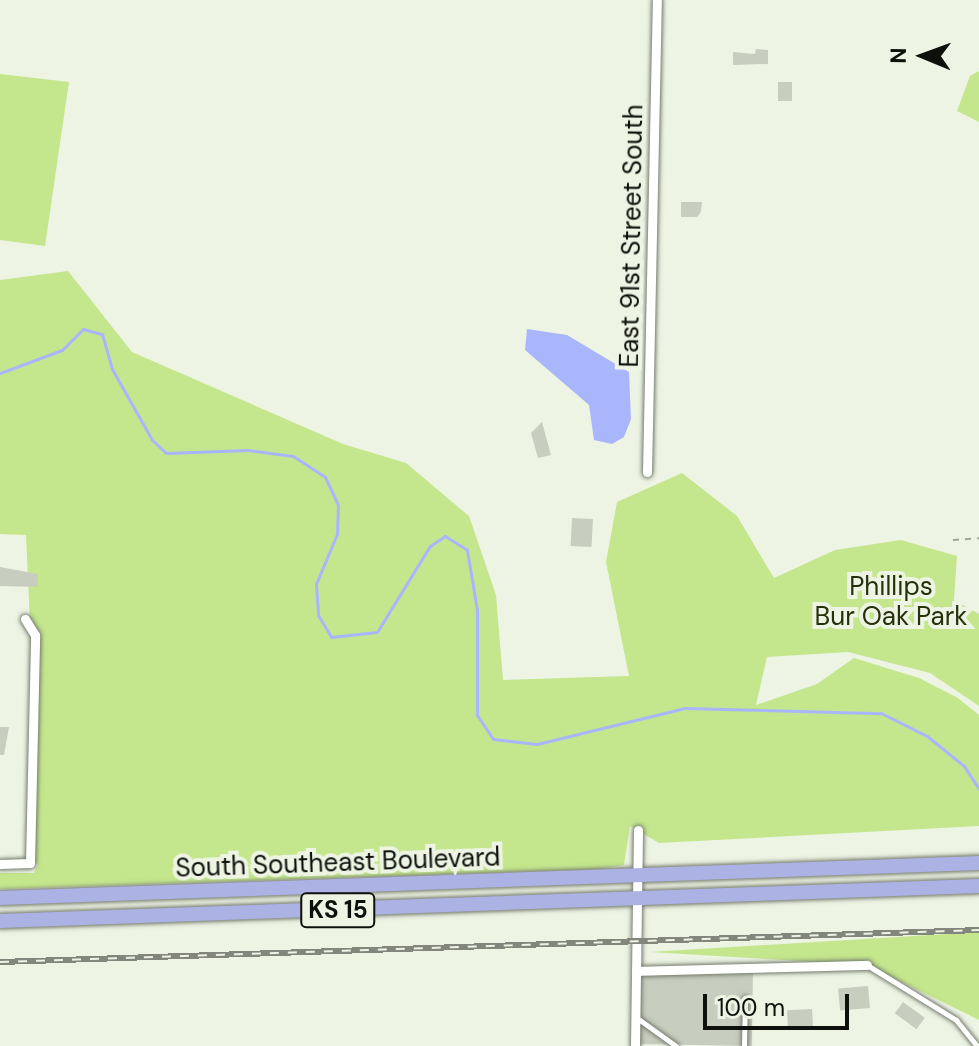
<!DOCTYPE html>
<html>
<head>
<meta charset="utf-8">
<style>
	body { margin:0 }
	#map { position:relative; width:979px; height:1046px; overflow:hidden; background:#edf4e4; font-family:"DM Sans",sans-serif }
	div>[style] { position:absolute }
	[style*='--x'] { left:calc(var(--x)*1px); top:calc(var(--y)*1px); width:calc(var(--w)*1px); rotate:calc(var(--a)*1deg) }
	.green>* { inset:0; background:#c4e78d }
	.water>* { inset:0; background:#aab6fb }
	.stream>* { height:3px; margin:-1.5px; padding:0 1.5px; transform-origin:1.5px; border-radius:1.5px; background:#aab6fb }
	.building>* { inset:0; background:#c8cebf; transform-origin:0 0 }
	.path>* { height:2px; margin-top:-1px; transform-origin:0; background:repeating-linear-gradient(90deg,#9fa598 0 6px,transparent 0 12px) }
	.roads { filter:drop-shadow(0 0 2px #767c6e) drop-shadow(0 0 2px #767c6e) }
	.service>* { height:5px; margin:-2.5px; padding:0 2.5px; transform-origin:2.5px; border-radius:2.5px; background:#fff }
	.minor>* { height:9px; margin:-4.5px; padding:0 4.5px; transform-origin:4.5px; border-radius:4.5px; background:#fff }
	.primary>* { height:14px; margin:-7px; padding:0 7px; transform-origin:7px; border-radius:7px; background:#acb2e3 }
	.rail>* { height:6px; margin-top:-3px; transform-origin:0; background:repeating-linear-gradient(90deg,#edf4e4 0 9px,#82867c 0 18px); box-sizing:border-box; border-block:2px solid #82867c }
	span { translate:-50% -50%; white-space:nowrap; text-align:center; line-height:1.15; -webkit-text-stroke:8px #edf4e4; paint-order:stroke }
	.shield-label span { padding:2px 6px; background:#edf4e4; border:2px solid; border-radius:6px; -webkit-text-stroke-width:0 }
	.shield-label { font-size:24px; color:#0e100b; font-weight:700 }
	.street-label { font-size:26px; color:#0e100b }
	.park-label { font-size:26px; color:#24310b }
	.north { position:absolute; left:883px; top:16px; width:80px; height:80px; -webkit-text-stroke:6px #edf4e4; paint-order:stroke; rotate:271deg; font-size:22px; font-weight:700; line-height:32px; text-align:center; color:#0e100b }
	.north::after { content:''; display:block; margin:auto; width:28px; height:36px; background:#0e100b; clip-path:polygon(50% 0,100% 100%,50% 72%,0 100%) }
	.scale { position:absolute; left:703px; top:994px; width:146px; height:36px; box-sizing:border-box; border:4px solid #0e100b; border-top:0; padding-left:10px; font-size:24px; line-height:28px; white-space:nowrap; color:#0e100b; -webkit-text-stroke:6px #edf4e4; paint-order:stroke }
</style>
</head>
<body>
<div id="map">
	<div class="green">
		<div style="clip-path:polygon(979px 71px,979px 122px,957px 111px,970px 76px)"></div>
		<div style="clip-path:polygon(0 74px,69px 82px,45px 246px,0 240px)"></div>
		<div style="clip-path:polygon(68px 271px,132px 352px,343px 444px,406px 463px,469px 516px,496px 595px,503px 680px,629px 676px,606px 562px,617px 502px,682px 473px,737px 516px,774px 578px,835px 550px,901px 540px,957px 556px,954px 600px,979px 614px,979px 706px,930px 673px,848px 652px,767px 657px,756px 705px,817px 684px,854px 658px,919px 678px,958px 698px,979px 715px,979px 826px,659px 843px,630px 826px,624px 865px,601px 869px,0 889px,0 873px,34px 873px,38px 864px,30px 863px,34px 713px,26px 535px,0 534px,0 280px)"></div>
		<div style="clip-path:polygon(979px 932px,979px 1020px,867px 965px,649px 952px)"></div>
	</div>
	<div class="water">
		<div style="clip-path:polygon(527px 329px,567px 335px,629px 372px,631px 419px,624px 437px,612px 444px,594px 440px,589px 405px,525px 350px)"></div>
	</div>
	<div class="stream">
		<div style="--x:0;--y:373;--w:66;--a:-20.4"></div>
		<div style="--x:62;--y:350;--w:30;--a:-45"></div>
		<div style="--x:83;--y:329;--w:20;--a:15"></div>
		<div style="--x:102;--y:334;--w:36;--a:74"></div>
		<div style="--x:112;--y:369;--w:81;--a:60.6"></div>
		<div style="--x:152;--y:440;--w:19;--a:43"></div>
		<div style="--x:166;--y:453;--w:82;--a:-2.1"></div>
		<div style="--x:248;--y:450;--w:45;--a:7.6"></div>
		<div style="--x:293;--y:456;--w:38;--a:33"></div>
		<div style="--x:325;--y:477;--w:31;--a:65"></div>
		<div style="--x:338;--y:505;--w:29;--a:92"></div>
		<div style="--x:337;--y:534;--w:54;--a:112.8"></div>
		<div style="--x:316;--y:584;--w:31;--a:86"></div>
		<div style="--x:318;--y:615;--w:26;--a:59"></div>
		<div style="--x:331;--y:637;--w:46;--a:-6.2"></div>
		<div style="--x:377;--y:632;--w:101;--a:-58.4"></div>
		<div style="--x:430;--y:546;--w:18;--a:-34"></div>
		<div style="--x:445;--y:536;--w:26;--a:32"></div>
		<div style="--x:467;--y:550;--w:61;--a:80.5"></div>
		<div style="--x:477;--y:610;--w:105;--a:90"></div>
		<div style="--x:477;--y:715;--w:29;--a:56"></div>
		<div style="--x:493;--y:739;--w:44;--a:6.5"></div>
		<div style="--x:537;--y:744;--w:152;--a:-13.7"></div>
		<div style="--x:685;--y:708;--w:196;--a:1.5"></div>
		<div style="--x:881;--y:713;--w:51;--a:26.6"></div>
		<div style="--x:927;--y:736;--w:48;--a:39"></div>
		<div style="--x:964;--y:766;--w:27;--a:57"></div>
	</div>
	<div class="building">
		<div style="clip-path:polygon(756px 49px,768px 50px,768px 64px,733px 65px,733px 52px,755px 54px)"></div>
		<div style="left:778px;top:82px;width:14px;height:19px"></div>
		<div style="clip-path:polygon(681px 202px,702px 202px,701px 212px,697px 217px,681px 217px)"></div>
		<div style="clip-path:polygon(542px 422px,551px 455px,538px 458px,531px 433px)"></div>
		<div style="left:572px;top:518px;width:21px;height:28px;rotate:3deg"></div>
		<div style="clip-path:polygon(0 567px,38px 574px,38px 587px,0 586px)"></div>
		<div style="clip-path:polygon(0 727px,9px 727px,4px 755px,0 755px)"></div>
		<div style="left:753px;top:972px;width:74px;height:113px;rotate:91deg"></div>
		<div style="left:868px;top:986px;width:22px;height:30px;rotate:85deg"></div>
		<div style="left:903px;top:1002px;width:27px;height:14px;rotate:36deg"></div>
		<div style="left:812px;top:1009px;width:17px;height:25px;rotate:87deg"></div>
	</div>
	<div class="path">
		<div style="--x:953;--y:540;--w:26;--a:-4"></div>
	</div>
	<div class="roads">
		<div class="service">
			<div style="--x:867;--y:965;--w:105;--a:31.7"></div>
			<div style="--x:956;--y:1020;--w:33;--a:51"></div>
			<div style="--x:637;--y:1018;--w:48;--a:35.7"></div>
			<div style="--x:744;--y:1046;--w:48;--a:-88.8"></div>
		</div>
		<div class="minor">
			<div style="--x:647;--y:472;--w:472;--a:-88.8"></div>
			<div style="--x:0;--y:864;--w:30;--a:-2"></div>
			<div style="--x:30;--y:863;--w:228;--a:-88.7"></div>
			<div style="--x:35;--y:635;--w:19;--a:-122"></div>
			<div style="--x:636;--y:971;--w:231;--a:-1.5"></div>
			<div style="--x:635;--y:1046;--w:216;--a:-89.2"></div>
		</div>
		<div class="primary">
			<div style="--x:0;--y:898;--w:980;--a:-2.05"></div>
			<div style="--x:0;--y:921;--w:980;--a:-2.05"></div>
		</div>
	</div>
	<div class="rail">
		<div style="--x:0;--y:962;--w:980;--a:-1.87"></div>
	</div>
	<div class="shield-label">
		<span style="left:338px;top:910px">KS 15</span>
	</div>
	<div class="street-label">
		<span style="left:632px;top:236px;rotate:-89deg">East 91st Street South</span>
		<span style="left:338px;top:863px;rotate:-2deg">South Southeast Boulevard</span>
	</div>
	<div class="park-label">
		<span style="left:891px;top:602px">Phillips<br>Bur Oak Park</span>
	</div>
	<div class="north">N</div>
	<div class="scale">100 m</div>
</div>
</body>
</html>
